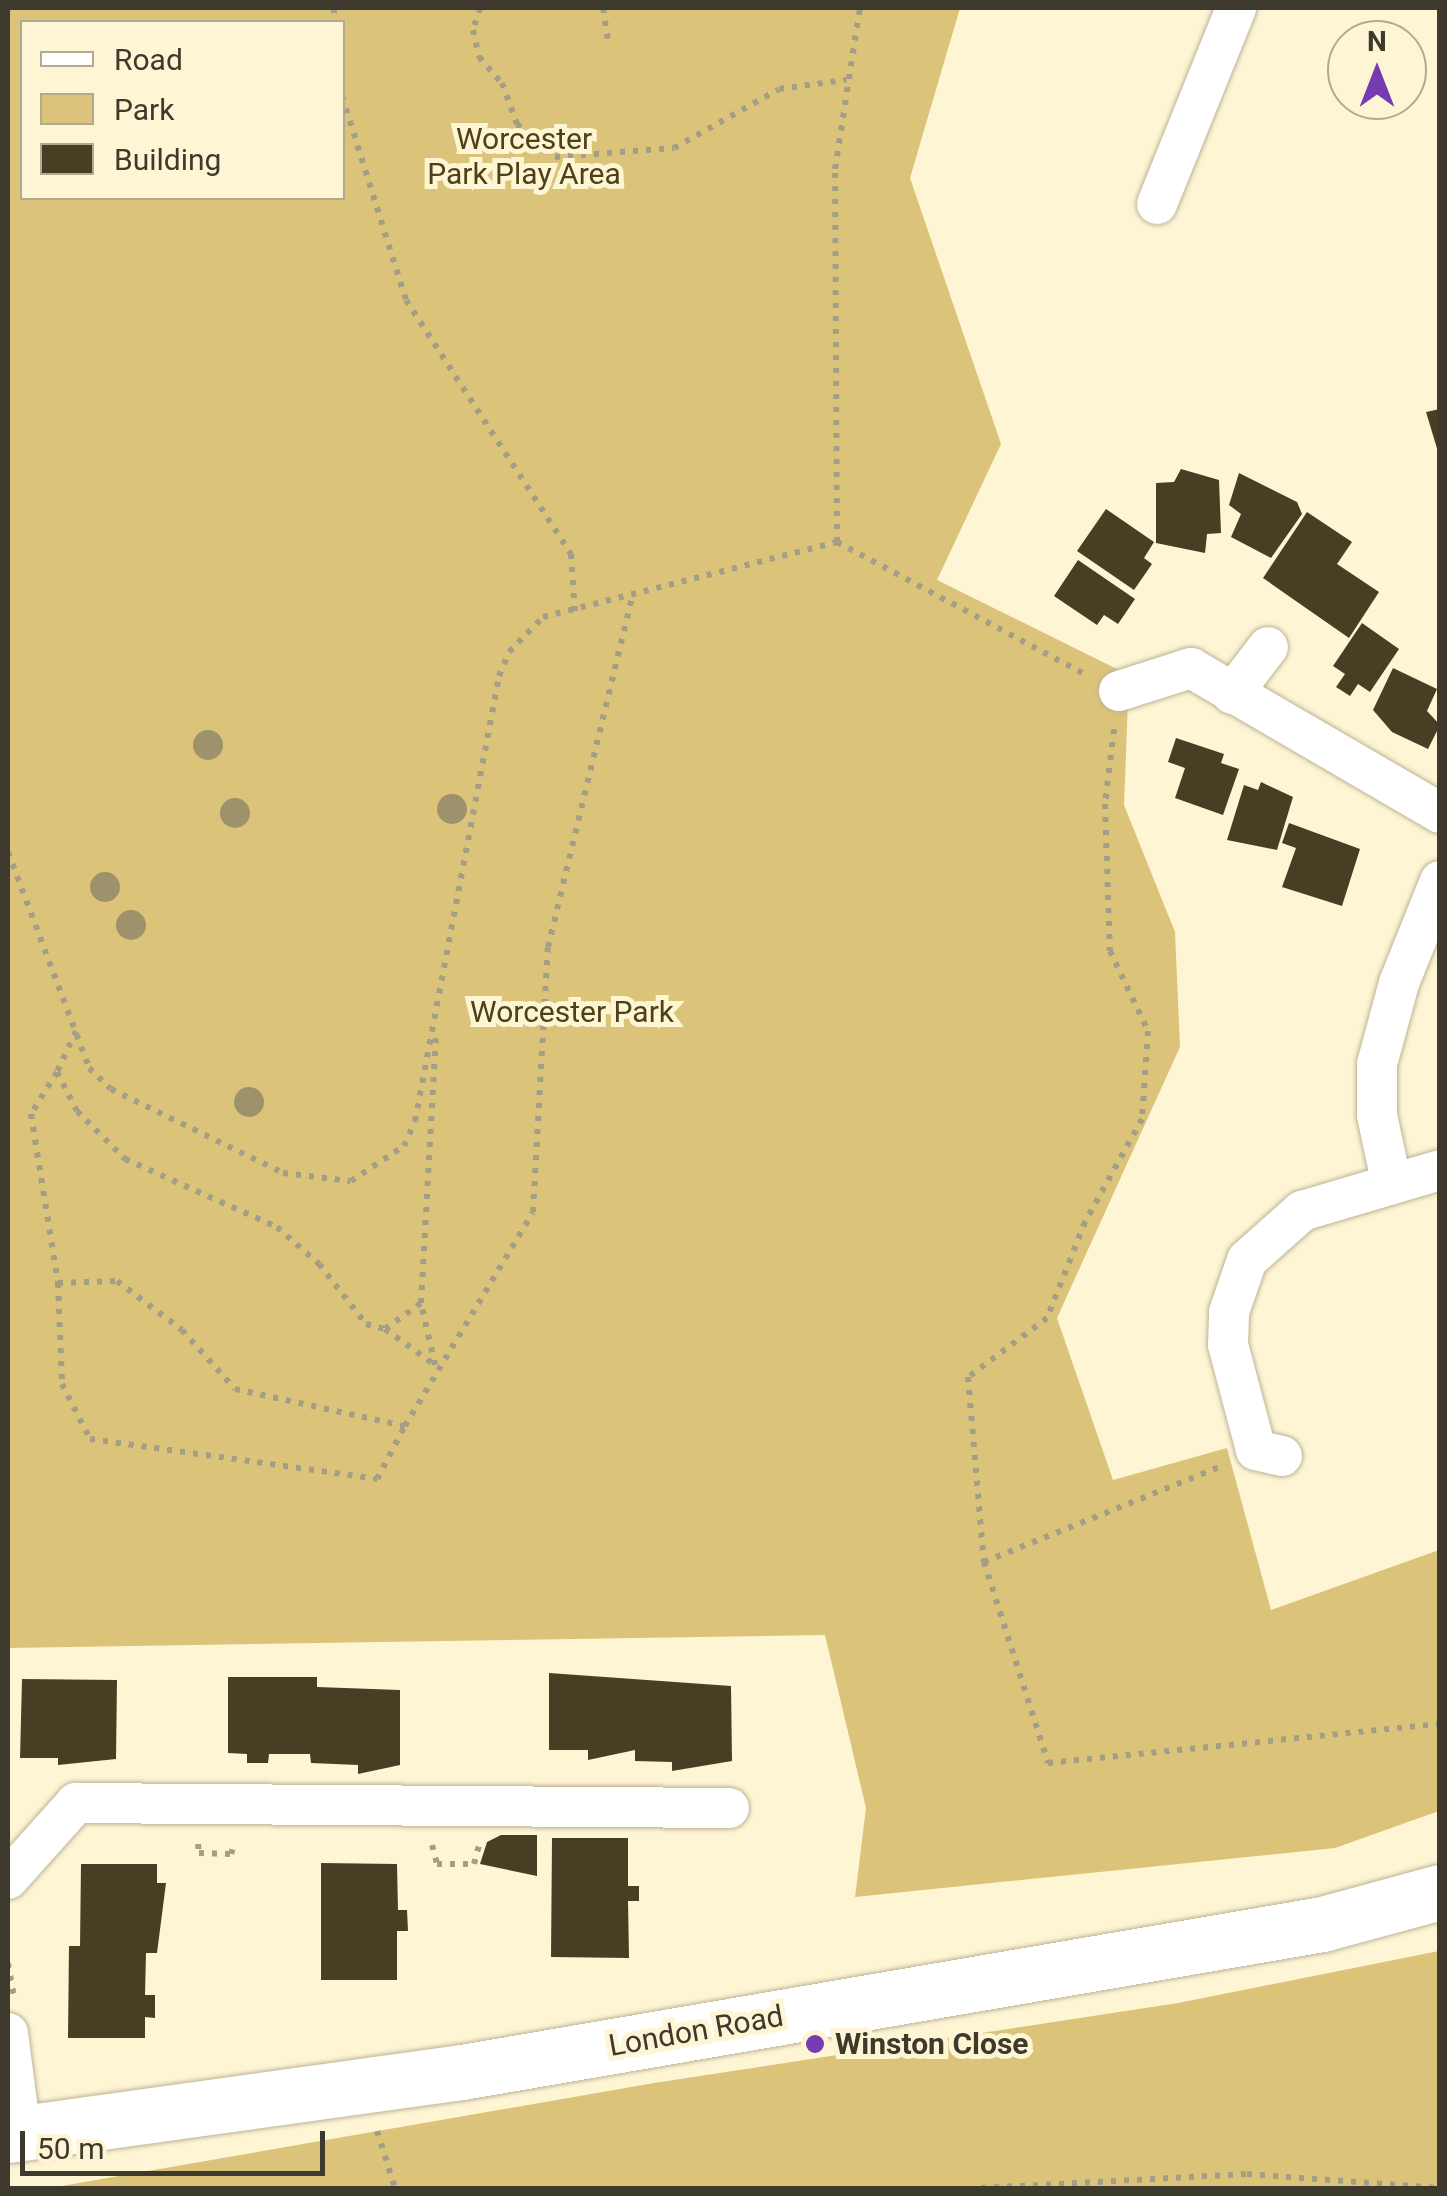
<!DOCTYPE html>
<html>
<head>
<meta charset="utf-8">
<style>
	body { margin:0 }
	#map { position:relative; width:1447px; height:2196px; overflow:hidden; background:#fef5d4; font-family:Roboto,sans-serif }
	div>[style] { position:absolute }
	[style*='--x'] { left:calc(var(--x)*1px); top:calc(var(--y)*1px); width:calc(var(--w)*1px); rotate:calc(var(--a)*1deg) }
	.green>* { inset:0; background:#dbc479 }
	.building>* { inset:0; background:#473f24 }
	.path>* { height:6px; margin-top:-3px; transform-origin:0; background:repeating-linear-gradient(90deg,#a59e87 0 5px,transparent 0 13px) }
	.roads { filter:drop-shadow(0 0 2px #bdb395) drop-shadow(0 0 2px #bdb395) }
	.minor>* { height:40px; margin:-20px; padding:0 20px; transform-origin:20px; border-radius:20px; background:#fff }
	.primary>* { height:55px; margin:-27.5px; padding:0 27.5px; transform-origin:27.5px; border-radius:27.5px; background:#fff }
	.trees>* { width:30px; height:30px; margin:-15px; border-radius:50%; background:#9d926c }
	.dots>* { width:28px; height:28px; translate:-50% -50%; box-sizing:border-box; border:5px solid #fef5d4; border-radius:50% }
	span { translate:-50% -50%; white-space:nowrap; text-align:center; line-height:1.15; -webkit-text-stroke:10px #fef5d4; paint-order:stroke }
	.park-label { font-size:30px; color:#4d4116 }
	.street-label { font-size:30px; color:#3d392c }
	.poi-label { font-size:30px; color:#3d392c; font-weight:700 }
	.left { translate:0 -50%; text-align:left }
	.frame { position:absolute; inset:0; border:10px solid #3d392c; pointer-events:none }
	.legend { position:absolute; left:20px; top:20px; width:325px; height:180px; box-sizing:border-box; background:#fef5d4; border:2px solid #b1aa91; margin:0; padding:12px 18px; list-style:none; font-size:30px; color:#3d392c }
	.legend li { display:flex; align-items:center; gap:20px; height:50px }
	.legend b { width:50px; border:2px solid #b1aa91 }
	.north { position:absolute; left:1327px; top:20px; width:100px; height:100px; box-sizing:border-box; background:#fef5d4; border:2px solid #b1aa91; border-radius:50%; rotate:0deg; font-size:28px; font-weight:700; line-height:40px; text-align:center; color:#3d392c }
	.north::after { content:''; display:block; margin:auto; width:35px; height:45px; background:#773bb1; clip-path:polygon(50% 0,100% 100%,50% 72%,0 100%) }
	.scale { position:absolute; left:20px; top:2131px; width:305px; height:45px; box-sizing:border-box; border:5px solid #3d392c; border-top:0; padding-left:12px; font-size:30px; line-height:35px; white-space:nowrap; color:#3d392c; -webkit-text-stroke:8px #fef5d4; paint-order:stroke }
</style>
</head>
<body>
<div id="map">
	<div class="green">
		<div style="clip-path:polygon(evenodd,8px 8px,960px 8px,910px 178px,1001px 444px,937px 580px,1129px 675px,1124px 805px,1175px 932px,1180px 1047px,1057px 1318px,1113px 1480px,1227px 1448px,1271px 1610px,1439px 1550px,1439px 1811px,1335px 1848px,855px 1897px,866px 1808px,825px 1635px,8px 1648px,8px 8px,22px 22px,342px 22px,342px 198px,22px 198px,22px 22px)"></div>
		<div style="clip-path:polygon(1439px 1951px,1439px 2188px,50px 2188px,654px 2083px,1178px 2003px)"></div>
	</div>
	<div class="building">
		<div style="clip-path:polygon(1440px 409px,1440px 454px,1439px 455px,1426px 412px)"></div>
		<div style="clip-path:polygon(1181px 469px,1219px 480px,1221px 533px,1207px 534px,1205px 553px,1156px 543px,1156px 483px,1174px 482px)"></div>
		<div style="clip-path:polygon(1239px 473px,1297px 502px,1302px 514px,1271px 558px,1231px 537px,1241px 514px,1229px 505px)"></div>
		<div style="clip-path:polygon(1106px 509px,1154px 542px,1144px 558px,1152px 564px,1134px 590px,1077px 551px)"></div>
		<div style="clip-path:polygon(1307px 512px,1352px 542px,1337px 564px,1379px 592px,1349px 638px,1263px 578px)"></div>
		<div style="clip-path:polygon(1078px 560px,1135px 599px,1118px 624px,1104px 615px,1097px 625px,1054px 596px)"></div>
		<div style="clip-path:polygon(1362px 623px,1399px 649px,1370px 692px,1358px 684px,1350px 696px,1336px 687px,1345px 674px,1333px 666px)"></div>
		<div style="clip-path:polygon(1393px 668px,1437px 689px,1427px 711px,1440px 725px,1428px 749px,1392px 732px,1373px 710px)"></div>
		<div style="clip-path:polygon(1176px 738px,1224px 754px,1221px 763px,1239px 769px,1223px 815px,1175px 798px,1185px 768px,1168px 762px)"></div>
		<div style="clip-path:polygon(1261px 782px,1293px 797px,1277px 850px,1227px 840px,1244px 785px,1258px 790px)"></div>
		<div style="clip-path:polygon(1289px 823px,1360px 849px,1342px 906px,1282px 887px,1296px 848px,1282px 843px)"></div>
		<div style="clip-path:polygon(549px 1673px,731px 1686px,732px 1761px,672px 1771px,672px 1762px,635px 1761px,635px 1750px,588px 1760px,588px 1750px,549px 1750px)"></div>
		<div style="clip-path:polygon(228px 1677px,317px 1677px,317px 1687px,400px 1690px,400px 1765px,358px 1774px,358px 1765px,311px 1763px,310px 1754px,269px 1754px,268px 1763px,247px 1763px,247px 1754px,228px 1753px)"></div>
		<div style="clip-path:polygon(22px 1679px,117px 1680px,116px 1759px,58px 1765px,58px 1758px,20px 1758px)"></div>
		<div style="clip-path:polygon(501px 1835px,537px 1835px,537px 1876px,480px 1864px,487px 1842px)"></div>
		<div style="clip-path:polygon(552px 1838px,628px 1838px,628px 1886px,639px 1886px,639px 1901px,628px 1901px,629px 1958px,551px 1957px)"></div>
		<div style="clip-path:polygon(321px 1863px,397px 1864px,398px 1910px,407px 1910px,408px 1931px,397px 1931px,397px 1980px,321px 1980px)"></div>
		<div style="clip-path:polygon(81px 1864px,157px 1864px,157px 1883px,166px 1883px,157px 1953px,146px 1953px,145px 1995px,155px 1995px,155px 2018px,145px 2017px,145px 2038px,68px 2038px,69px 1946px,80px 1946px)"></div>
	</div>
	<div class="path">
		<div style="--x:334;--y:8;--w:14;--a:90"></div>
		<div style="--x:480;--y:8;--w:23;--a:108"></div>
		<div style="--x:473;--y:30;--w:28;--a:77"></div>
		<div style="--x:479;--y:57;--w:35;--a:49"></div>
		<div style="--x:502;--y:83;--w:44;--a:69.9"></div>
		<div style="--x:517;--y:124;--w:50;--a:41"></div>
		<div style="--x:555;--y:157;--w:119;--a:-4.3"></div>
		<div style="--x:674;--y:148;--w:120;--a:-29.3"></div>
		<div style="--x:779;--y:89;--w:68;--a:-7.7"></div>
		<div style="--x:603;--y:8;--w:31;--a:81"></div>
		<div style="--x:342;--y:96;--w:214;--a:72.6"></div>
		<div style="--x:406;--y:300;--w:303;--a:57"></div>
		<div style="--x:571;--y:554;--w:58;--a:86.1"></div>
		<div style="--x:837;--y:542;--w:373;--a:-90.3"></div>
		<div style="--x:835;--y:169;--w:163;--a:-81.2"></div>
		<div style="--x:1114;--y:729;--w:76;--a:96.8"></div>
		<div style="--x:1105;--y:804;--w:147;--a:88.1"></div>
		<div style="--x:1110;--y:951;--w:89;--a:64.6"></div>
		<div style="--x:1148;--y:1031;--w:88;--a:93.9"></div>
		<div style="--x:1142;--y:1119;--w:118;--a:119"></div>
		<div style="--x:1085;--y:1222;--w:103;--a:111.6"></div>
		<div style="--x:1047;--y:1318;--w:99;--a:143.2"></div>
		<div style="--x:968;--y:1377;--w:186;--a:85.1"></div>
		<div style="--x:984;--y:1562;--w:211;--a:72.3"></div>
		<div style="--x:1048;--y:1763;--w:394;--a:-5.7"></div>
		<div style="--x:8;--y:852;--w:231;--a:69.4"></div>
		<div style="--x:89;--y:1068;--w:30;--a:44"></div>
		<div style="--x:111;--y:1089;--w:191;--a:26"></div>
		<div style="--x:283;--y:1173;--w:68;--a:6.7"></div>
		<div style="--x:351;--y:1181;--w:64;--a:-33.4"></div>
		<div style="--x:404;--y:1146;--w:27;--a:-66"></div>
		<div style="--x:415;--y:1121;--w:453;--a:-79.3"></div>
		<div style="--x:499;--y:676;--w:26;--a:-67"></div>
		<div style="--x:509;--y:652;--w:49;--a:-45.8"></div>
		<div style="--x:543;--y:617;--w:303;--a:-14.3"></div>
		<div style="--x:837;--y:542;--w:280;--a:28.1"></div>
		<div style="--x:76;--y:1031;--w:45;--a:114.9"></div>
		<div style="--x:57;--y:1072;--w:44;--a:62.9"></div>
		<div style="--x:77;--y:1111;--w:68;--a:45"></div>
		<div style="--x:125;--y:1159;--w:167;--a:24.1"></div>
		<div style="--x:277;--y:1227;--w:56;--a:41.4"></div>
		<div style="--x:319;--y:1264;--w:76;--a:51.9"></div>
		<div style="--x:366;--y:1324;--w:20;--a:15"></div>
		<div style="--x:385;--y:1329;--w:44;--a:-35.8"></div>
		<div style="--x:421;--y:1303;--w:272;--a:-86.8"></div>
		<div style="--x:57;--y:1072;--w:49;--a:121.8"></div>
		<div style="--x:31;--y:1114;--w:171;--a:80.9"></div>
		<div style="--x:58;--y:1283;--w:59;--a:-1.9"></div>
		<div style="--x:117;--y:1281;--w:81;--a:37"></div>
		<div style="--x:182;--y:1330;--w:79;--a:48.1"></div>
		<div style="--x:235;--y:1389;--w:174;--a:12.3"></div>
		<div style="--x:405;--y:1426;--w:249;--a:-59.1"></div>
		<div style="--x:533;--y:1212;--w:265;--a:-86.8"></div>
		<div style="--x:548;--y:947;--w:357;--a:-76.5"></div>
		<div style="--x:58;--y:1283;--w:101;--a:87.7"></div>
		<div style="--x:62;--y:1384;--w:62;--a:63"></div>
		<div style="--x:90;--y:1439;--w:290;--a:7.9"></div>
		<div style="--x:377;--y:1479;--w:60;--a:-62.2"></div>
		<div style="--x:385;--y:1329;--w:62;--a:35.8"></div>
		<div style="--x:435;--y:1365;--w:64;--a:-102.7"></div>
		<div style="--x:984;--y:1562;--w:259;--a:-22"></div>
		<div style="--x:198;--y:1844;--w:9;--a:84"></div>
		<div style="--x:199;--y:1853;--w:32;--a:2"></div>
		<div style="--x:231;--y:1854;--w:10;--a:-73"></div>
		<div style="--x:432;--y:1845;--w:20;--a:75"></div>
		<div style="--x:437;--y:1864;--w:37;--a:0"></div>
		<div style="--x:474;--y:1864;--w:20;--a:-75"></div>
		<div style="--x:8;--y:1963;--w:34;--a:80"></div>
		<div style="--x:377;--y:2131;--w:60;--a:72.5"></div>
		<div style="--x:981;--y:2188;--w:266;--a:-3"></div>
		<div style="--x:1247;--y:2174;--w:194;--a:4.1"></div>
	</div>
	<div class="roads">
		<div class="minor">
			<div style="--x:1157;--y:204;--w:211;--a:-68"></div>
			<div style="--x:1119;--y:691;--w:76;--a:-17.7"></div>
			<div style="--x:1191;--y:668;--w:288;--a:30.2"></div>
			<div style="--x:1232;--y:694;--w:59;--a:-52.5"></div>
			<div style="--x:1391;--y:1181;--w:67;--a:-102"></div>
			<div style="--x:1377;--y:1115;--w:51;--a:-90"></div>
			<div style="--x:1377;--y:1064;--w:84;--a:-74.8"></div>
			<div style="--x:1399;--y:983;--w:110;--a:-68.1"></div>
			<div style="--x:1282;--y:1456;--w:27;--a:-167"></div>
			<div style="--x:1256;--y:1450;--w:109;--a:-104.9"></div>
			<div style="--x:1228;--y:1345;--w:33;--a:-88"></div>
			<div style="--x:1229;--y:1312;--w:55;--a:-70.9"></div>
			<div style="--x:1247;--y:1260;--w:74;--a:-41.7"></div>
			<div style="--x:1302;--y:1211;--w:144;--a:-16.5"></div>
			<div style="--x:8;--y:1879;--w:102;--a:-48.2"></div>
			<div style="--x:76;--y:1803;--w:653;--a:0.44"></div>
			<div style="--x:8;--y:2033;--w:101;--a:82.6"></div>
		</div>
		<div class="primary">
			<div style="--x:8;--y:2135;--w:458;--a:-7.9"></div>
			<div style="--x:462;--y:2072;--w:873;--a:-9.76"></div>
			<div style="--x:1322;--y:1924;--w:122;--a:-15.2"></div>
		</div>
	</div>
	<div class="trees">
		<div style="left:208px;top:745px"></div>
		<div style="left:452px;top:809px"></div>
		<div style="left:235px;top:813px"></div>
		<div style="left:105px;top:887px"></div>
		<div style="left:131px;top:925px"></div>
		<div style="left:249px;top:1102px"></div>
	</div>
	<div class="dots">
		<div style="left:815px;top:2044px;background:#773bb1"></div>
	</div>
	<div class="park-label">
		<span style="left:524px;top:156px">Worcester<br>Park Play Area</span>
		<span style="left:572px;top:1012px">Worcester Park</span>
	</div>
	<div class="street-label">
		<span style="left:696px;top:2031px;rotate:-10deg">London Road</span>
	</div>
	<div class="poi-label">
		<span class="left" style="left:835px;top:2044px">Winston Close</span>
	</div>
	<div class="frame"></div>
	<ul class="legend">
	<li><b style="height:12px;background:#fff"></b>Road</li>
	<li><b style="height:28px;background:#dbc479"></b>Park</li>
	<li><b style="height:28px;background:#473f24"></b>Building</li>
	</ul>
	<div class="north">N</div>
	<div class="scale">50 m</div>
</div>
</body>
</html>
